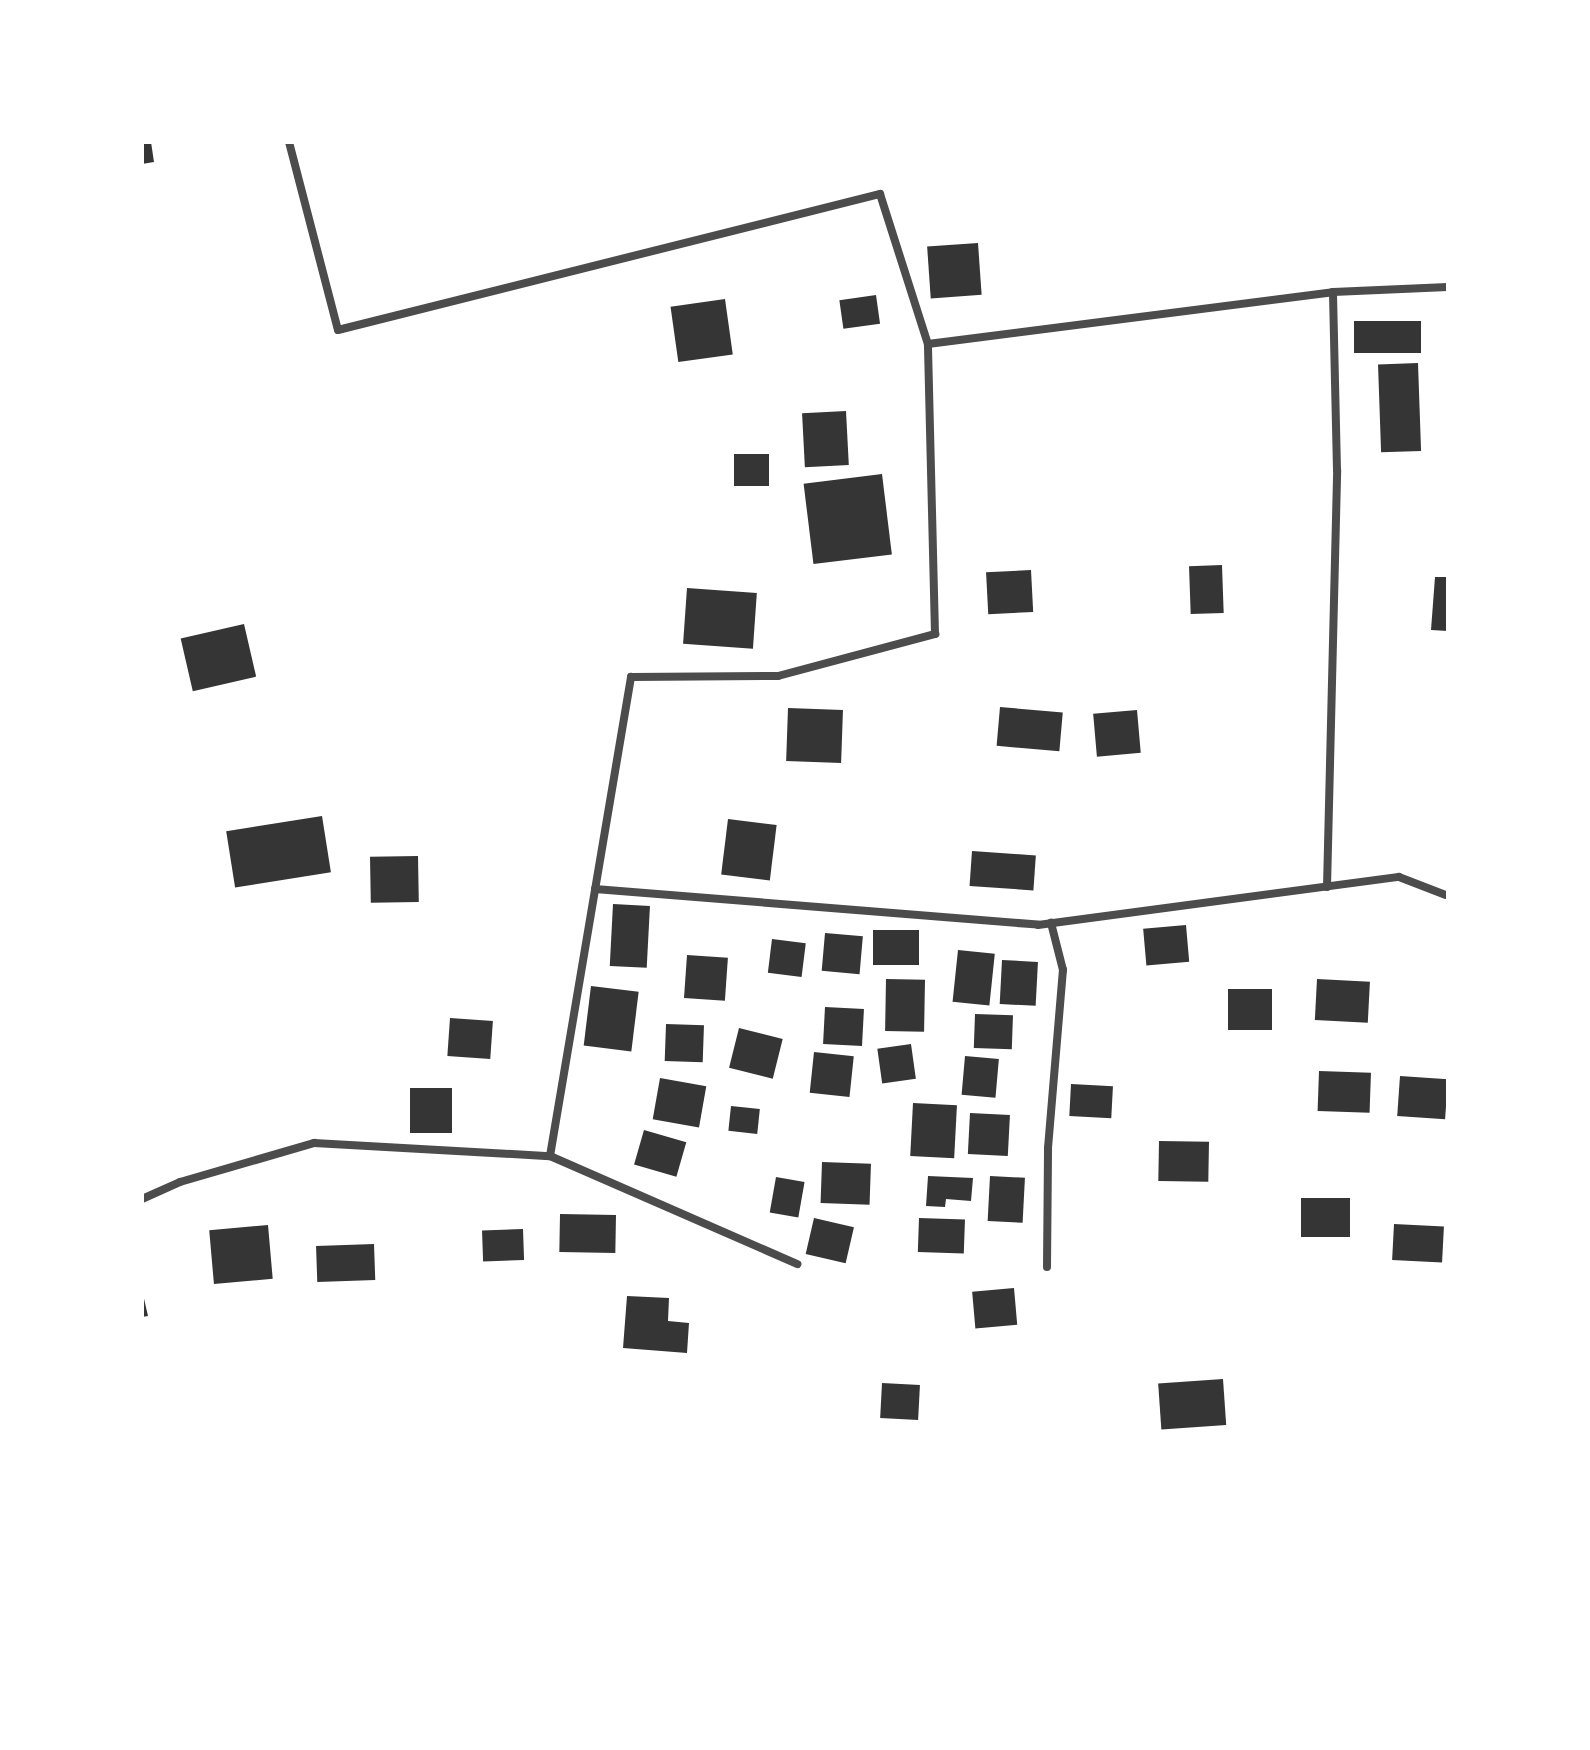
<!DOCTYPE html>
<html>
<head>
<meta charset="utf-8">
<style>
	body { margin:0 }
	#map { position:relative; width:1590px; height:1750px; overflow:hidden; background:#fff; font-family:Quicksand,sans-serif }
	div>[style] { position:absolute }
	[style*='--x'] { left:calc(var(--x)*1px); top:calc(var(--y)*1px); width:calc(var(--w)*1px); rotate:calc(var(--a)*1deg) }
	.building>* { inset:0; background:#353535; transform-origin:0 0 }
	.minor>* { height:8px; margin:-4px; padding:0 4px; transform-origin:4px; border-radius:4px; background:#4c4c4c }
	span { translate:-50% -50%; white-space:nowrap; text-align:center; line-height:1.15; -webkit-text-stroke:8px #fff; paint-order:stroke }
	.frame { position:absolute; inset:0; border:144px solid #fff; pointer-events:none }
</style>
</head>
<body>
<div id="map">
	<div class="building">
		<div style="clip-path:polygon(142px 142px,151px 142px,154px 162px,142px 164px)"></div>
		<div style="left:978px;top:243px;width:52px;height:51px;rotate:86deg"></div>
		<div style="left:876px;top:295px;width:29px;height:37px;rotate:82deg"></div>
		<div style="left:725px;top:299px;width:56px;height:55px;rotate:82deg"></div>
		<div style="left:1421px;top:321px;width:32px;height:67px;rotate:90deg"></div>
		<div style="left:1418px;top:363px;width:88px;height:40px;rotate:88deg"></div>
		<div style="left:846px;top:411px;width:54px;height:44px;rotate:87deg"></div>
		<div style="left:734px;top:454px;width:35px;height:32px"></div>
		<div style="left:882px;top:474px;width:81px;height:79px;rotate:83deg"></div>
		<div style="left:1222px;top:565px;width:48px;height:33px;rotate:88deg"></div>
		<div style="left:1031px;top:570px;width:42px;height:45px;rotate:87deg"></div>
		<div style="clip-path:polygon(1435px 577px,1448px 577px,1448px 631px,1431px 630px)"></div>
		<div style="left:687px;top:588px;width:70px;height:56px;rotate:4deg"></div>
		<div style="left:244px;top:624px;width:54px;height:65px;rotate:77deg"></div>
		<div style="left:1000px;top:707px;width:63px;height:39px;rotate:5deg"></div>
		<div style="left:788px;top:708px;width:55px;height:53px;rotate:2deg"></div>
		<div style="left:1137px;top:710px;width:43px;height:44px;rotate:85deg"></div>
		<div style="left:322px;top:816px;width:57px;height:97px;rotate:81deg"></div>
		<div style="left:728px;top:819px;width:49px;height:56px;rotate:7deg"></div>
		<div style="left:972px;top:851px;width:64px;height:35px;rotate:4deg"></div>
		<div style="left:418px;top:856px;width:46px;height:48px;rotate:89deg"></div>
		<div style="left:613px;top:904px;width:37px;height:62px;rotate:3deg"></div>
		<div style="left:1186px;top:925px;width:37px;height:43px;rotate:85deg"></div>
		<div style="left:873px;top:930px;width:46px;height:35px"></div>
		<div style="left:825px;top:933px;width:38px;height:38px;rotate:5deg"></div>
		<div style="left:772px;top:939px;width:34px;height:34px;rotate:7deg"></div>
		<div style="left:958px;top:950px;width:37px;height:52px;rotate:6deg"></div>
		<div style="left:687px;top:955px;width:41px;height:43px;rotate:4deg"></div>
		<div style="left:1002px;top:960px;width:36px;height:44px;rotate:3deg"></div>
		<div style="left:886px;top:979px;width:39px;height:52px;rotate:1deg"></div>
		<div style="left:1317px;top:979px;width:53px;height:41px;rotate:3deg"></div>
		<div style="left:591px;top:986px;width:48px;height:60px;rotate:7deg"></div>
		<div style="left:1228px;top:989px;width:44px;height:41px"></div>
		<div style="left:825px;top:1007px;width:39px;height:37px;rotate:3deg"></div>
		<div style="left:975px;top:1014px;width:38px;height:34px;rotate:2deg"></div>
		<div style="left:450px;top:1018px;width:43px;height:38px;rotate:4deg"></div>
		<div style="left:666px;top:1024px;width:38px;height:37px;rotate:2deg"></div>
		<div style="left:739px;top:1028px;width:45px;height:41px;rotate:14deg"></div>
		<div style="left:911px;top:1044px;width:35px;height:34px;rotate:82deg"></div>
		<div style="left:814px;top:1052px;width:40px;height:41px;rotate:6deg"></div>
		<div style="left:965px;top:1056px;width:34px;height:39px;rotate:5deg"></div>
		<div style="left:1319px;top:1071px;width:52px;height:40px;rotate:2deg"></div>
		<div style="left:1400px;top:1076px;width:48px;height:40px;rotate:4deg"></div>
		<div style="left:660px;top:1078px;width:47px;height:42px;rotate:10deg"></div>
		<div style="left:1071px;top:1084px;width:42px;height:32px;rotate:3deg"></div>
		<div style="left:410px;top:1088px;width:42px;height:45px"></div>
		<div style="left:913px;top:1103px;width:44px;height:53px;rotate:3deg"></div>
		<div style="left:731px;top:1106px;width:29px;height:25px;rotate:6deg"></div>
		<div style="left:970px;top:1113px;width:40px;height:41px;rotate:3deg"></div>
		<div style="left:644px;top:1130px;width:44px;height:36px;rotate:16deg"></div>
		<div style="left:1159px;top:1141px;width:50px;height:40px;rotate:1deg"></div>
		<div style="left:822px;top:1162px;width:49px;height:41px;rotate:2deg"></div>
		<div style="clip-path:polygon(928px 1176px,973px 1178px,971px 1201px,946px 1199px,945px 1207px,926px 1206px)"></div>
		<div style="left:990px;top:1176px;width:35px;height:45px;rotate:3deg"></div>
		<div style="left:776px;top:1177px;width:29px;height:36px;rotate:10deg"></div>
		<div style="left:1301px;top:1198px;width:49px;height:39px"></div>
		<div style="left:560px;top:1214px;width:56px;height:38px;rotate:1deg"></div>
		<div style="left:814px;top:1218px;width:41px;height:37px;rotate:13deg"></div>
		<div style="left:919px;top:1218px;width:46px;height:34px;rotate:2deg"></div>
		<div style="left:1394px;top:1224px;width:50px;height:36px;rotate:3deg"></div>
		<div style="left:268px;top:1225px;width:54px;height:59px;rotate:85deg"></div>
		<div style="left:523px;top:1229px;width:31px;height:41px;rotate:88deg"></div>
		<div style="left:374px;top:1244px;width:36px;height:58px;rotate:88deg"></div>
		<div style="left:1014px;top:1288px;width:37px;height:42px;rotate:85deg"></div>
		<div style="clip-path:polygon(142px 1290px,148px 1316px,142px 1317px)"></div>
		<div style="clip-path:polygon(627px 1296px,669px 1298px,668px 1321px,689px 1323px,687px 1353px,623px 1348px)"></div>
		<div style="left:1223px;top:1379px;width:46px;height:65px;rotate:86deg"></div>
		<div style="left:882px;top:1383px;width:38px;height:35px;rotate:3deg"></div>
	</div>
	<div class="minor">
		<div style="--x:289;--y:142;--w:194;--a:75.4"></div>
		<div style="--x:338;--y:330;--w:559;--a:-14.09"></div>
		<div style="--x:880;--y:194;--w:157;--a:72.3"></div>
		<div style="--x:1327;--y:887;--w:417;--a:-88.6"></div>
		<div style="--x:1337;--y:470;--w:178;--a:-91.3"></div>
		<div style="--x:595;--y:889;--w:444;--a:4.6"></div>
		<div style="--x:1038;--y:925;--w:364;--a:-7.6"></div>
		<div style="--x:1399;--y:877;--w:50;--a:21"></div>
		<div style="--x:550;--y:1156;--w:270;--a:23.6"></div>
		<div style="--x:142;--y:1199;--w:42;--a:-24.1"></div>
		<div style="--x:180;--y:1182;--w:140;--a:-16.2"></div>
		<div style="--x:314;--y:1143;--w:236;--a:3.2"></div>
		<div style="--x:550;--y:1156;--w:486;--a:-80.4"></div>
		<div style="--x:631;--y:677;--w:147;--a:-0.4"></div>
		<div style="--x:778;--y:676;--w:163;--a:-15"></div>
		<div style="--x:935;--y:634;--w:290;--a:-91.4"></div>
		<div style="--x:928;--y:344;--w:408;--a:-7.3"></div>
		<div style="--x:1333;--y:292;--w:115;--a:-2.5"></div>
		<div style="--x:1047;--y:1267;--w:119;--a:-89.5"></div>
		<div style="--x:1048;--y:1148;--w:179;--a:-85.2"></div>
		<div style="--x:1063;--y:970;--w:49;--a:-104.3"></div>
	</div>
	<div class="frame"></div>
</div>
</body>
</html>
